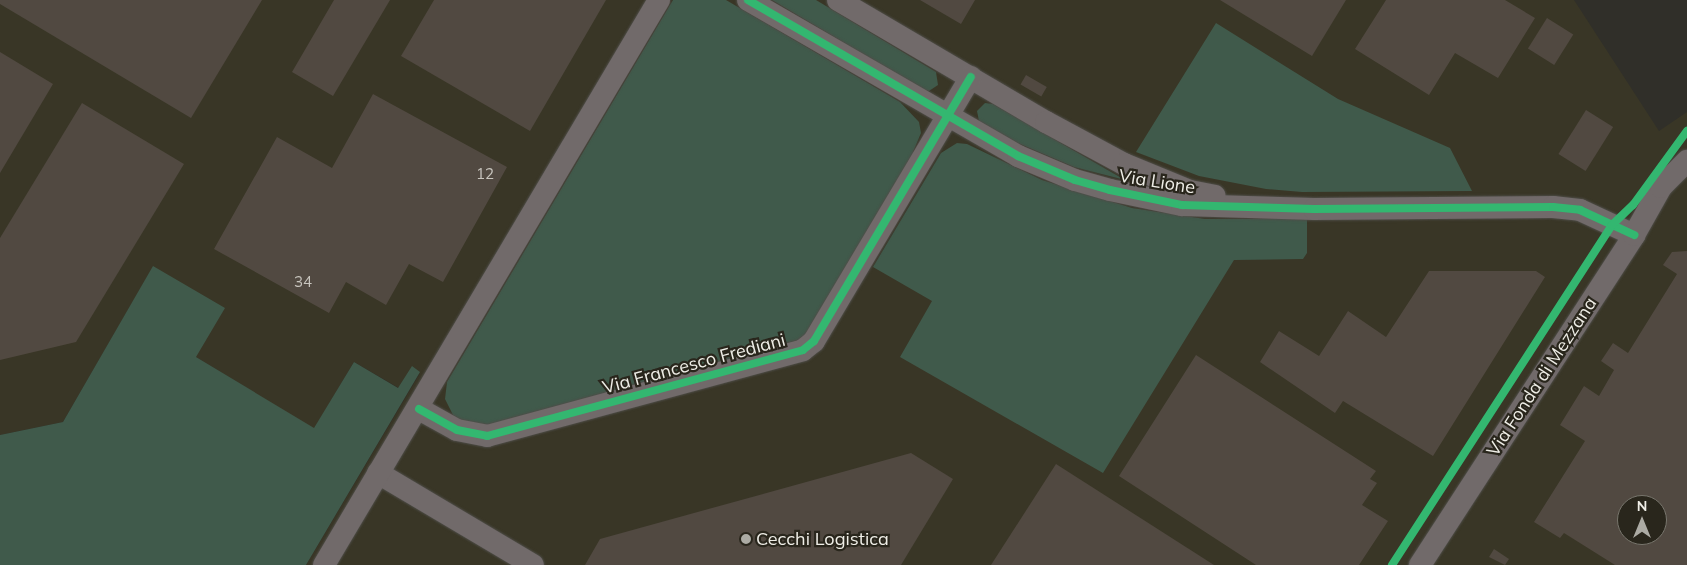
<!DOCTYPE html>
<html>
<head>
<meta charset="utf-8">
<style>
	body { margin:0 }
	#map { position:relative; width:1687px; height:565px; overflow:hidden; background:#302f29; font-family:Mulish,sans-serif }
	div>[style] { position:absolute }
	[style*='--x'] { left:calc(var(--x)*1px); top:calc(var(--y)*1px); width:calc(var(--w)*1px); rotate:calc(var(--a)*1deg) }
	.built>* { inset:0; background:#393626 }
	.green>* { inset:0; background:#405a4b }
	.building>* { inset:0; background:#514941; transform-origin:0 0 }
	.roads { filter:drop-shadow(0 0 1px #4e4d48) drop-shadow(0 0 1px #4e4d48) }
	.minor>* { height:22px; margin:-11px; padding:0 11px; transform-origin:11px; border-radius:11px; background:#716a6a }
	.cycleway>* { height:8px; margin:-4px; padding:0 4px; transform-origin:4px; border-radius:4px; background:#33b770 }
	.dots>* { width:14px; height:14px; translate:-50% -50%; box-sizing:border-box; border:2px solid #29261c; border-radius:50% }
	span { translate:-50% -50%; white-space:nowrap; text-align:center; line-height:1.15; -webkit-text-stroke:4.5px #29261c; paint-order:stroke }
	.number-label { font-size:15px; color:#c8c5be }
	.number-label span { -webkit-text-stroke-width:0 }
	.street-label { font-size:18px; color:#efeee7 }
	.poi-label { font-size:18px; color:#efeee7 }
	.left { translate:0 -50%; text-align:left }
	.north { position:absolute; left:1617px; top:495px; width:50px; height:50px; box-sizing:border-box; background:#29261c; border:1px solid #78766d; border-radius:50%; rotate:0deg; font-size:14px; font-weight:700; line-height:20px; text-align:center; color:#efeee7 }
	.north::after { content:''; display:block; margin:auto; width:18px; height:22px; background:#acaba4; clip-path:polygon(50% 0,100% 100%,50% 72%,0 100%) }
</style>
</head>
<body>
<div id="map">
	<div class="built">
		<div style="clip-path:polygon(evenodd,0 0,1574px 0,1659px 131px,1687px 112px,1687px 565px,306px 565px,420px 373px,399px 388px,354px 362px,314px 429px,196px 357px,153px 267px,63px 422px,0 435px,0 0,1627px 505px,1657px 505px,1657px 535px,1627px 535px,1627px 505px)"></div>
	</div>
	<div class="green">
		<div style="clip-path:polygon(673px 0,726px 0,900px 102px,919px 122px,921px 133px,913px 152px,916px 153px,812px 327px,802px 339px,482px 429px,454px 417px,445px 399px,447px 382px)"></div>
		<div style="clip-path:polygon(772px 0,816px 0,936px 72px,938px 85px,929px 91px,922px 89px)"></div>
		<div style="clip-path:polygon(1216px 23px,1338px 99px,1450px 148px,1472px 191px,1302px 192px,1266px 189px,1199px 176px,1136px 152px)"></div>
		<div style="clip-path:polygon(985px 103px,993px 104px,1125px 180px,1074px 167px,1011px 140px,979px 121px,977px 111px)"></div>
		<div style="clip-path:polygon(957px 143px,967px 144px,1042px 180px,1132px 208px,1205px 219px,1307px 219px,1307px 253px,1303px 259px,1234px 260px,1103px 473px,900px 357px,932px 301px,873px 267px,941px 153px)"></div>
		<div style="clip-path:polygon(153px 266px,225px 308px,196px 357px,314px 428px,354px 362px,398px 388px,412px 366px,420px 372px,306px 565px,0 565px,0 435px,63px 422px)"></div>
	</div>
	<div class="building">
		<div style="clip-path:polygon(0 0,262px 0,191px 118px,0 4px)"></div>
		<div style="clip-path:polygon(334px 0,390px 0,333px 96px,292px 72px)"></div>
		<div style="clip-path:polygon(434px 0,606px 0,530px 131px,401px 56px)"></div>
		<div style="clip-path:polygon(920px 0,975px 0,961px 24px)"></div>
		<div style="clip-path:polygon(1220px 0,1346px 0,1312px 56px)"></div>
		<div style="clip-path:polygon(1386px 0,1505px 0,1535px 18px,1498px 78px,1455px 53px,1429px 95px,1355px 49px)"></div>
		<div style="left:1547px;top:18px;width:31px;height:36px;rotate:32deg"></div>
		<div style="clip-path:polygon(0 52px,53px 84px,0 173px)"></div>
		<div style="left:1026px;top:75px;width:24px;height:11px;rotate:30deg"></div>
		<div style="clip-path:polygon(373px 94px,507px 167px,443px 282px,409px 264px,386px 305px,346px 282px,329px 313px,214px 249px,277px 137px,332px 168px)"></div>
		<div style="clip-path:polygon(82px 103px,184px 164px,76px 342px,0 360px,0 238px)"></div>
		<div style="left:1586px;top:110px;width:32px;height:52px;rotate:32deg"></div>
		<div style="clip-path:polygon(evenodd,1687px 251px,1687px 565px,1615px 565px,1564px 533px,1560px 538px,1534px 522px,1585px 441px,1560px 425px,1584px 386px,1599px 396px,1614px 370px,1601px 361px,1613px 343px,1628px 353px,1677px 274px,1663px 265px,1672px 252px,1687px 251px,1627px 505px,1657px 505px,1657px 535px,1627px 535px,1627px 505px)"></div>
		<div style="clip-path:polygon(1429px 271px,1536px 271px,1545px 277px,1433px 456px,1343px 401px,1335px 413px,1260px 362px,1279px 331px,1319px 356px,1348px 311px,1386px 337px)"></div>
		<div style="clip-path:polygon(1196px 355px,1376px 471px,1370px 479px,1377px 483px,1362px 505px,1388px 521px,1359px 565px,1256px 565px,1119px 476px)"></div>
		<div style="clip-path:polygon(911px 453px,953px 479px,901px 565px,585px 565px,600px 539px)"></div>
		<div style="clip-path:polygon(1056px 464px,1214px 565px,991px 565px)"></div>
		<div style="clip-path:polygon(1494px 549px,1509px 559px,1505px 565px,1489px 557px)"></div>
	</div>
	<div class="roads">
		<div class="minor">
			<div style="--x:748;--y:0;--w:312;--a:30"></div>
			<div style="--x:1018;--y:156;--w:62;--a:22.8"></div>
			<div style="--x:1075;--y:180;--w:36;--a:16"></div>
			<div style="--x:1110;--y:190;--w:74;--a:11.8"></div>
			<div style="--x:1182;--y:205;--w:132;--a:1.7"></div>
			<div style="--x:1314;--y:209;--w:239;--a:-0.5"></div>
			<div style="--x:1553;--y:207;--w:27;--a:6"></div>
			<div style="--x:1580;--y:210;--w:60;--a:24.8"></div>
			<div style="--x:838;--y:0;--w:241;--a:30.4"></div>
			<div style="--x:1046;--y:122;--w:89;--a:28.3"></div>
			<div style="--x:1124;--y:164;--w:71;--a:22.2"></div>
			<div style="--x:1190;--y:191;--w:25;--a:11"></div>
			<div style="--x:419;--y:409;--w:43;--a:28.9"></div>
			<div style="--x:457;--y:430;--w:31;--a:11"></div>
			<div style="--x:487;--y:436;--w:327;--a:-15.2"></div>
			<div style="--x:803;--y:350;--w:14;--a:-39"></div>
			<div style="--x:814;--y:341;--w:307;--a:-59.3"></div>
			<div style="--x:378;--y:473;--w:180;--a:30.7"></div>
			<div style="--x:324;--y:565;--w:657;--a:-59.34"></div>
			<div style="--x:1420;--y:565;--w:393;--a:-57"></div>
			<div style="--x:1634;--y:235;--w:55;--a:-60.6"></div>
			<div style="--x:1661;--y:187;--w:37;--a:-45"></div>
		</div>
	</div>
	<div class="cycleway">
		<div style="--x:748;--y:0;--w:312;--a:30"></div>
		<div style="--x:1018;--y:156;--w:62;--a:22.8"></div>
		<div style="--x:1075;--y:180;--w:36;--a:16"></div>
		<div style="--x:1110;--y:190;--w:74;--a:11.8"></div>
		<div style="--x:1182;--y:205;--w:132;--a:1.7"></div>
		<div style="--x:1314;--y:209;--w:239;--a:-0.5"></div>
		<div style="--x:1553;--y:207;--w:27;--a:6"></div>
		<div style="--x:1580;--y:210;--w:60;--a:24.8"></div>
		<div style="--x:419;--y:409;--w:43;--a:28.9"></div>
		<div style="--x:457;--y:430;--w:31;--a:11"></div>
		<div style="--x:487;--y:436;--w:327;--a:-15.2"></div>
		<div style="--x:803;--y:350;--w:14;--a:-39"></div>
		<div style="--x:814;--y:341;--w:307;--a:-59.3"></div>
		<div style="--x:1392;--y:565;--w:405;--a:-57.1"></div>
		<div style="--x:1612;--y:225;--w:29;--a:-44"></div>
		<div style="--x:1633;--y:205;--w:92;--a:-53.9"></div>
	</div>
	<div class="dots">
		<div style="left:746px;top:539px;background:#acaba4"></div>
	</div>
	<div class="number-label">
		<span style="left:485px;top:174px">12</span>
		<span style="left:303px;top:282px">34</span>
	</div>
	<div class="street-label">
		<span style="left:1157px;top:182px;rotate:9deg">Via Lione</span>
		<span style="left:694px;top:364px;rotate:-15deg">Via Francesco Frediani</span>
		<span style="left:1542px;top:377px;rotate:-57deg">Via Fonda di Mezzana</span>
	</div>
	<div class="poi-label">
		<span class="left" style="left:756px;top:539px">Cecchi Logistica</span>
	</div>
	<div class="north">N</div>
</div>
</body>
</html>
